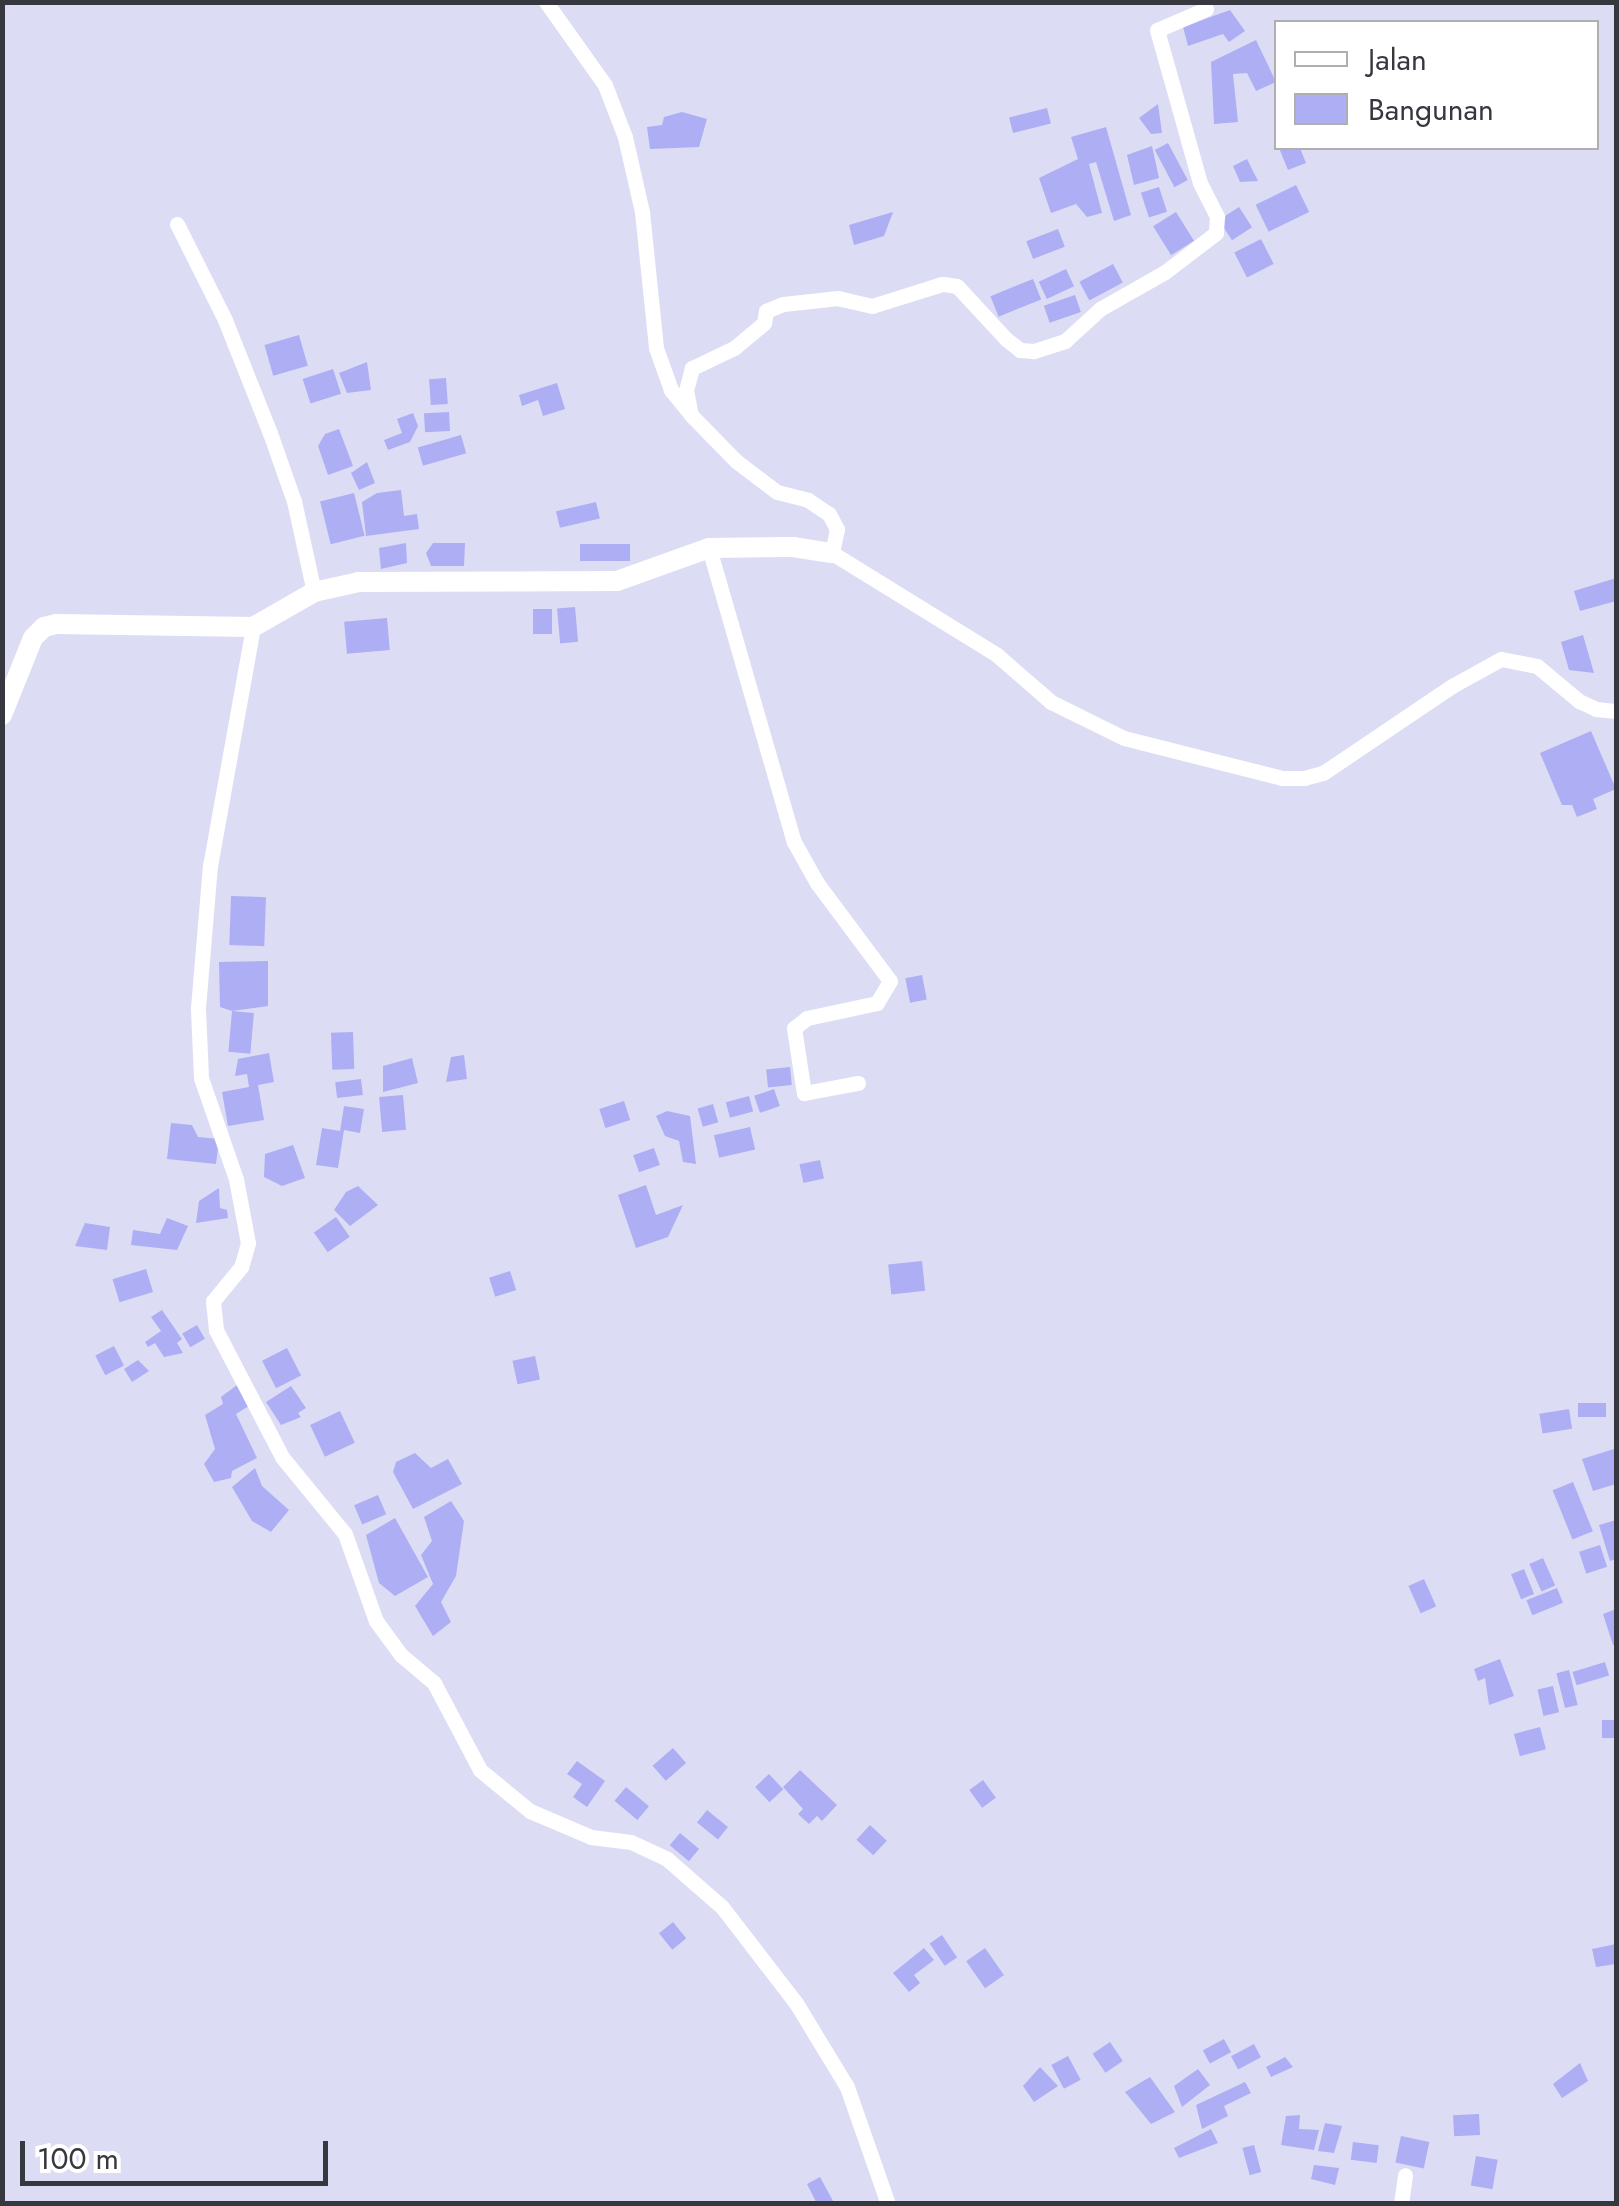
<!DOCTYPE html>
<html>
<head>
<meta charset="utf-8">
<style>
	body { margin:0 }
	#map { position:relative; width:1619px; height:2206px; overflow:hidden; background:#dcddf4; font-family:Jost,sans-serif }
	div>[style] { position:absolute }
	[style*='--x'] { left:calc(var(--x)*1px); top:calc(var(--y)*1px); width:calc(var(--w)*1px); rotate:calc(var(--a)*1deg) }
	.building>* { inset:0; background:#aeaef4; transform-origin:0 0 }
	.minor>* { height:15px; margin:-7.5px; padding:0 7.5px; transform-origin:7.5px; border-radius:7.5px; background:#fff }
	.tertiary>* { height:20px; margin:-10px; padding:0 10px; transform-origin:10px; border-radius:10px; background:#fff }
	span { translate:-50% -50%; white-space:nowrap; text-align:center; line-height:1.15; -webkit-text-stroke:10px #fff; paint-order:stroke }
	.frame { position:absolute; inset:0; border:5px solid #36373f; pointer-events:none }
	.legend { position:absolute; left:1274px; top:20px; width:325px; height:130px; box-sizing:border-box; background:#fff; border:2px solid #afafb2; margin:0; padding:12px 18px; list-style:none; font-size:30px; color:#36373f }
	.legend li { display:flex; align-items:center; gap:20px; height:50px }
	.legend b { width:50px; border:2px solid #afafb2 }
	.scale { position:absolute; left:20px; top:2141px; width:308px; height:45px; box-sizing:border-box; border:5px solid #36373f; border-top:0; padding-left:12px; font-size:30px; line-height:35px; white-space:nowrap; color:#36373f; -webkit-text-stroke:8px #fff; paint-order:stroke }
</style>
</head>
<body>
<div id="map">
	<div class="building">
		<div style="clip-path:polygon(1230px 10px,1245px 31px,1229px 42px,1223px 34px,1188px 46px,1183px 27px)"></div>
		<div style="clip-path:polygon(1256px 40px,1276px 82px,1256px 91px,1247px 73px,1233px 74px,1238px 122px,1214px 124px,1211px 62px)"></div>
		<div style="clip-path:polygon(1158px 104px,1162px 133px,1151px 134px,1139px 118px)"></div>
		<div style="left:1047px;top:108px;width:16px;height:39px;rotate:76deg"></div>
		<div style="clip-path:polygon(682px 112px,707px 119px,699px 147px,650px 149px,647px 127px,662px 125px,664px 117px)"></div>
		<div style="clip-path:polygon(1106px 127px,1131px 215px,1114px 221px,1096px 162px,1089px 164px,1102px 213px,1087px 217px,1076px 204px,1051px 213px,1039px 178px,1078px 159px,1071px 137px)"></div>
		<div style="left:1168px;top:143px;width:42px;height:15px;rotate:62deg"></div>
		<div style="clip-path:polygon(1152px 146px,1159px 178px,1134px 185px,1127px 155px)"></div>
		<div style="clip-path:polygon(1279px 148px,1300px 148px,1306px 163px,1288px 170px)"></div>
		<div style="clip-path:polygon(1247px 159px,1258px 181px,1240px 182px,1233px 166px)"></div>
		<div style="left:1296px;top:185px;width:30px;height:45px;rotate:64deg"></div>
		<div style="left:1159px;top:187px;width:26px;height:19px;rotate:72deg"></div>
		<div style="left:1239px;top:207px;width:24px;height:24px;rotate:57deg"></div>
		<div style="clip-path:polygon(893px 212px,884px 236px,854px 245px,849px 225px)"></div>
		<div style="left:1176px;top:212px;width:34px;height:27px;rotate:58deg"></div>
		<div style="left:1058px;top:229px;width:19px;height:34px;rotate:69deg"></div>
		<div style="left:1261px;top:239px;width:28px;height:30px;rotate:63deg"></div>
		<div style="left:1113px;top:264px;width:21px;height:38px;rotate:62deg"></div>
		<div style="left:1066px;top:269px;width:19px;height:30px;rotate:65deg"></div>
		<div style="left:1033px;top:279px;width:22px;height:46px;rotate:68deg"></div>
		<div style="left:1075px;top:295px;width:18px;height:33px;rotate:71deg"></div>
		<div style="left:299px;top:335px;width:32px;height:36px;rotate:74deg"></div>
		<div style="clip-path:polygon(367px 362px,371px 390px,347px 393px,339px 373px)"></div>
		<div style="left:333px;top:369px;width:26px;height:32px;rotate:72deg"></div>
		<div style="left:446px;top:378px;width:26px;height:17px;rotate:86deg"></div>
		<div style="clip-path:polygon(557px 383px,565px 409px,543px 416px,538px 400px,522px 406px,519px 395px)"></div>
		<div style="left:449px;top:412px;width:19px;height:25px;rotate:87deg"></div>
		<div style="clip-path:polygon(413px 413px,418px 426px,410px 442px,388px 450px,384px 440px,402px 433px,397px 419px)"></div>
		<div style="clip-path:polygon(339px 429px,353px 466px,328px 475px,318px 446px,325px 434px)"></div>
		<div style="left:461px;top:435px;width:19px;height:45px;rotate:74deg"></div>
		<div style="clip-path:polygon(367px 462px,375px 483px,359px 490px,351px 473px)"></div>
		<div style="clip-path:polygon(401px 490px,404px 516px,417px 514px,419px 529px,366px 536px,362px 502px,377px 493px)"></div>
		<div style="left:354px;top:493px;width:44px;height:35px;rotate:76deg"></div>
		<div style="left:596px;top:502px;width:17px;height:41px;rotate:77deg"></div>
		<div style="clip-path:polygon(406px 543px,407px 563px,381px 569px,379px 548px)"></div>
		<div style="clip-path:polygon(433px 543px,465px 543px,464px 566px,431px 566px,426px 553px)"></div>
		<div style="left:580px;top:544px;width:50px;height:17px"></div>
		<div style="clip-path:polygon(1616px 578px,1616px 601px,1580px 611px,1574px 591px)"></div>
		<div style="left:575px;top:607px;width:35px;height:18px;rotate:85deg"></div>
		<div style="left:533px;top:609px;width:19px;height:25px"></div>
		<div style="left:387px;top:618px;width:32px;height:43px;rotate:85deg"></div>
		<div style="clip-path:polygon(1583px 635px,1594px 673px,1569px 670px,1561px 642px)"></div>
		<div style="clip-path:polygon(1591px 731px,1616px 789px,1593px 799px,1597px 809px,1577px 817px,1572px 805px,1562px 805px,1540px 753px)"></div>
		<div style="left:231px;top:896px;width:35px;height:49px;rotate:2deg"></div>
		<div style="clip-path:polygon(268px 961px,268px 1006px,232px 1011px,220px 1007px,219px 962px)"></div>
		<div style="left:922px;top:975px;width:25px;height:17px;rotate:79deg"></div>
		<div style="left:232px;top:1011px;width:22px;height:41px;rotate:5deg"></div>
		<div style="left:353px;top:1032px;width:37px;height:22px;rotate:88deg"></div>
		<div style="clip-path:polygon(269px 1053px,274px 1082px,258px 1085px,264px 1120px,228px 1126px,222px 1092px,249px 1087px,247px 1074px,235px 1076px,238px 1059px)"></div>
		<div style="clip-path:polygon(464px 1055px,467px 1079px,446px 1082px,451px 1057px)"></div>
		<div style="clip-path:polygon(412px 1058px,418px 1083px,383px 1092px,383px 1066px)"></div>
		<div style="left:790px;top:1067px;width:18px;height:24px;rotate:84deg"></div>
		<div style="left:361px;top:1079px;width:16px;height:26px;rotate:83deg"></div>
		<div style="left:774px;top:1089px;width:18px;height:21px;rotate:71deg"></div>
		<div style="left:403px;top:1095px;width:35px;height:24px;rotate:85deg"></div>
		<div style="left:749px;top:1096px;width:16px;height:24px;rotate:75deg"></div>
		<div style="left:624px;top:1101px;width:20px;height:26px;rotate:72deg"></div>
		<div style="left:713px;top:1104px;width:19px;height:16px;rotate:74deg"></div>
		<div style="clip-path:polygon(344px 1106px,364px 1109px,360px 1133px,344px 1130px,338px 1168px,316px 1165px,322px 1128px,340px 1131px)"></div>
		<div style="clip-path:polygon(667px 1111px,690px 1116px,696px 1164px,683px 1162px,679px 1141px,665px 1136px,656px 1116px)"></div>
		<div style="clip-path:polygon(171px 1123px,192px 1125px,198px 1137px,219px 1139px,216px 1164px,167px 1159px)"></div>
		<div style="left:750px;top:1127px;width:23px;height:37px;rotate:77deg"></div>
		<div style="clip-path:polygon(293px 1145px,305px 1178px,282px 1186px,264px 1177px,265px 1154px)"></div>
		<div style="left:654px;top:1148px;width:18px;height:22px;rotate:71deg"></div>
		<div style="left:820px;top:1160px;width:19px;height:21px;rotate:78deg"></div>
		<div style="clip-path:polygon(646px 1185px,656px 1215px,683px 1205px,668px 1237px,636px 1248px,618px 1195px)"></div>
		<div style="clip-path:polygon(358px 1186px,378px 1205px,350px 1226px,334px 1210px,346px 1192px)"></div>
		<div style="clip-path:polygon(219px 1188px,220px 1208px,227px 1210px,228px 1218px,196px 1223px,199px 1201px)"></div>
		<div style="left:336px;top:1217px;width:24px;height:27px;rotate:55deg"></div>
		<div style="clip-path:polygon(167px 1218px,188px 1226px,177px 1250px,131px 1245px,133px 1230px,160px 1234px)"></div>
		<div style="clip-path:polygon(85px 1223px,110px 1227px,107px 1250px,75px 1246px)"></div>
		<div style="left:922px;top:1261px;width:30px;height:34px;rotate:84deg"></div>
		<div style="left:146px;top:1269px;width:24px;height:35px;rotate:73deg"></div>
		<div style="left:510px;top:1271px;width:20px;height:22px;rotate:72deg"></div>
		<div style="clip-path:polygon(162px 1310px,182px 1339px,177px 1343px,183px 1353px,164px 1357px,155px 1343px,148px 1347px,145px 1342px,161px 1331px,151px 1317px)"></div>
		<div style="left:197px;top:1325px;width:16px;height:17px;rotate:60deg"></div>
		<div style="left:114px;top:1346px;width:22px;height:21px;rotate:63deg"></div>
		<div style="left:287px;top:1348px;width:31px;height:28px;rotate:63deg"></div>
		<div style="left:535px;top:1356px;width:24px;height:23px;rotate:78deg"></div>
		<div style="clip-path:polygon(138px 1360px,149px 1371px,132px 1382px,124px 1369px)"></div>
		<div style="clip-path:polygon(237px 1385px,249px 1406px,236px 1414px,257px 1458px,232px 1471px,231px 1478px,214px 1482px,204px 1464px,215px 1449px,205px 1415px,223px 1404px,221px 1397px)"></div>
		<div style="clip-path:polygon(291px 1386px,306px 1408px,298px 1413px,301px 1417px,281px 1425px,266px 1402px)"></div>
		<div style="left:1606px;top:1403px;width:14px;height:28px;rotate:90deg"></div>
		<div style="left:1569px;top:1409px;width:20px;height:30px;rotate:81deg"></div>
		<div style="left:340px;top:1411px;width:35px;height:33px;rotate:65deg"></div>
		<div style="clip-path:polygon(1614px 1449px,1616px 1484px,1593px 1491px,1582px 1459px)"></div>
		<div style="clip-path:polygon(415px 1453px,431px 1468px,448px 1459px,462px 1484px,413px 1509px,393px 1472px,396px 1462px)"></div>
		<div style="clip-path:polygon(255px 1468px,262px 1486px,289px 1510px,271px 1532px,252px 1521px,232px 1487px)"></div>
		<div style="left:1573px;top:1482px;width:53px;height:22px;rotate:68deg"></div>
		<div style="left:378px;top:1495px;width:21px;height:26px;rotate:67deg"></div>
		<div style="clip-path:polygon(451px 1501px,464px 1521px,456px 1576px,441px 1602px,451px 1622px,433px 1636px,415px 1606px,433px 1584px,421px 1555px,432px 1541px,424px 1517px)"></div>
		<div style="clip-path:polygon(395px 1518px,428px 1577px,395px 1596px,379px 1583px,366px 1535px)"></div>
		<div style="clip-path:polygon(1616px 1520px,1616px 1559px,1610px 1561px,1599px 1525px)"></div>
		<div style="left:1600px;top:1545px;width:23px;height:22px;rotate:72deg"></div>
		<div style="left:1543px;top:1558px;width:30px;height:15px;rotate:66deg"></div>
		<div style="left:1524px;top:1569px;width:27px;height:14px;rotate:68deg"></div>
		<div style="left:1424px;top:1579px;width:30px;height:17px;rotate:66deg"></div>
		<div style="left:1557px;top:1588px;width:16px;height:33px;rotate:68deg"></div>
		<div style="clip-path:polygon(1616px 1609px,1616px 1644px,1613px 1645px,1603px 1614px)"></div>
		<div style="clip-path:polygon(1500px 1659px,1514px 1696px,1489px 1705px,1485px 1678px,1478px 1681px,1474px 1669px)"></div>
		<div style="left:1605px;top:1662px;width:14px;height:34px;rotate:73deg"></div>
		<div style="left:1569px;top:1670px;width:36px;height:13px;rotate:76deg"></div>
		<div style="left:1553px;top:1686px;width:27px;height:16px;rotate:77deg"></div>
		<div style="left:1616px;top:1720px;width:18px;height:14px;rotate:90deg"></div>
		<div style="left:1540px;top:1727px;width:23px;height:27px;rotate:75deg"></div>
		<div style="left:673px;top:1748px;width:20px;height:27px;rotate:49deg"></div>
		<div style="clip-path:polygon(577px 1761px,605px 1781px,587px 1807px,573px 1797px,582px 1784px,567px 1774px)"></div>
		<div style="clip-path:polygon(800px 1770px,837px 1805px,822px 1821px,817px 1816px,809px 1824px,798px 1814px,803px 1809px,783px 1787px)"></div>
		<div style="left:769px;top:1774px;width:21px;height:19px;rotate:47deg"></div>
		<div style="left:983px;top:1780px;width:22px;height:17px;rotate:54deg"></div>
		<div style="left:626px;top:1787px;width:30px;height:18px;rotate:40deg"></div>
		<div style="left:707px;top:1810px;width:27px;height:16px;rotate:39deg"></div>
		<div style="left:870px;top:1825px;width:23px;height:20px;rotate:43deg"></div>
		<div style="left:680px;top:1833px;width:25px;height:16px;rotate:40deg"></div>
		<div style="left:673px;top:1922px;width:21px;height:18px;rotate:51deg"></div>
		<div style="left:942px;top:1935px;width:27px;height:15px;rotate:56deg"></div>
		<div style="clip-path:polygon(1616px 1944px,1616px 1964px,1596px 1967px,1592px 1949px)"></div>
		<div style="clip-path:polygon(924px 1948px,934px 1960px,914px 1975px,920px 1983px,909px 1992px,893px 1973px)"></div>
		<div style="left:985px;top:1948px;width:33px;height:23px;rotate:55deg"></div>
		<div style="left:1224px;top:2039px;width:15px;height:24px;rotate:62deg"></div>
		<div style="left:1110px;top:2042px;width:23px;height:21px;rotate:56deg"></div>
		<div style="left:1254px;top:2044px;width:15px;height:26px;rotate:62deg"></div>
		<div style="left:1068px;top:2056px;width:27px;height:19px;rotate:62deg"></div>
		<div style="clip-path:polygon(1285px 2057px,1293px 2067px,1271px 2077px,1266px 2067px)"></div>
		<div style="clip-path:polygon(1580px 2063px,1588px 2081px,1562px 2098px,1553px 2084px)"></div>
		<div style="clip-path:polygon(1040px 2067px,1058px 2086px,1034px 2102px,1023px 2086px)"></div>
		<div style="clip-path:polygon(1198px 2069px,1210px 2085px,1182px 2107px,1174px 2086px)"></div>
		<div style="clip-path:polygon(1150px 2077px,1175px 2112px,1151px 2124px,1125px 2092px)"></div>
		<div style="clip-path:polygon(1245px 2082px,1251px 2093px,1224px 2106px,1228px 2116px,1202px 2129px,1196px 2105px)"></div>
		<div style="left:1479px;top:2114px;width:21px;height:26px;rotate:87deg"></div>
		<div style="clip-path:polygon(1300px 2115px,1299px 2129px,1319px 2130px,1314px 2150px,1281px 2145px,1286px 2116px)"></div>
		<div style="clip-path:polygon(1325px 2123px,1342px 2126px,1334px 2153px,1318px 2151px)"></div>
		<div style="clip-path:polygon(1211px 2129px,1218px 2143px,1179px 2158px,1174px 2148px)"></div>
		<div style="left:1401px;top:2136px;width:29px;height:27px;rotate:12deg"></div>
		<div style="left:1353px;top:2142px;width:26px;height:18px;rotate:7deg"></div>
		<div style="left:1254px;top:2145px;width:28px;height:12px;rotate:75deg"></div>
		<div style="left:1476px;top:2156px;width:22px;height:30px;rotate:10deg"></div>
		<div style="clip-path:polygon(1314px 2165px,1339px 2168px,1335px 2185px,1311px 2179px)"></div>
		<div style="clip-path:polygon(820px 2177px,833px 2201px,828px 2204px,817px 2204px,807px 2184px)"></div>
	</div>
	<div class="minor">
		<div style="--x:546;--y:2;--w:102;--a:54.6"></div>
		<div style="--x:605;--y:85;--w:56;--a:69"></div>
		<div style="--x:625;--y:137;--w:77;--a:77.2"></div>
		<div style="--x:642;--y:212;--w:137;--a:84.1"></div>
		<div style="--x:656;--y:348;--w:45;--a:70.3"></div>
		<div style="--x:671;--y:390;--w:32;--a:51"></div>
		<div style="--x:1206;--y:9;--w:53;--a:156.8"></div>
		<div style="--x:1157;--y:30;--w:159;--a:74.3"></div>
		<div style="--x:1200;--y:183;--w:38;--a:63"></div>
		<div style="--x:1217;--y:217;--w:16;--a:94"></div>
		<div style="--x:1216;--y:233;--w:64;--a:142.6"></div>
		<div style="--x:1165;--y:272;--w:75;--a:150.4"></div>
		<div style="--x:1100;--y:309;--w:47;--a:137.6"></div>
		<div style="--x:1065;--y:341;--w:33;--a:162"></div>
		<div style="--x:1034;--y:351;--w:14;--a:-176"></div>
		<div style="--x:1020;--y:350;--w:18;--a:-142"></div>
		<div style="--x:1006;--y:339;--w:72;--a:-132.8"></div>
		<div style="--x:957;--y:286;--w:15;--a:-172"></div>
		<div style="--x:942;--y:284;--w:73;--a:162.6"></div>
		<div style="--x:872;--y:306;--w:35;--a:-167"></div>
		<div style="--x:838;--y:298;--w:55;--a:173.8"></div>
		<div style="--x:783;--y:304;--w:18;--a:158"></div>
		<div style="--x:766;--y:311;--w:12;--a:99"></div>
		<div style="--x:764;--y:323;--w:39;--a:140"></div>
		<div style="--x:734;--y:348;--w:47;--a:154.5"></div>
		<div style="--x:692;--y:368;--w:23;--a:105"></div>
		<div style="--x:686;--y:390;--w:25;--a:79"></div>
		<div style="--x:691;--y:415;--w:64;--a:45.6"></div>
		<div style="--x:736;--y:461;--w:51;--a:37.1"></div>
		<div style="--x:777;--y:492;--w:32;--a:14"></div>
		<div style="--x:808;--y:500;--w:25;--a:34"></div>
		<div style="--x:829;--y:514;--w:17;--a:62"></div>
		<div style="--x:837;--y:529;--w:25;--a:102"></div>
		<div style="--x:832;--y:553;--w:194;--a:31.7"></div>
		<div style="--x:997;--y:655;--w:72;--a:41"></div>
		<div style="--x:1051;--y:702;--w:81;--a:26.3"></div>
		<div style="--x:1124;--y:738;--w:163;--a:14.2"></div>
		<div style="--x:1282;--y:778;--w:22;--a:0"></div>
		<div style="--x:1304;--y:778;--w:20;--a:-15"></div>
		<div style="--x:1323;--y:773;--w:156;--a:-34"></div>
		<div style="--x:1452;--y:686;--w:56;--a:-28.9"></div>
		<div style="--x:1501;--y:659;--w:37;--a:11"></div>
		<div style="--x:1537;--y:666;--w:55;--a:39.8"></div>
		<div style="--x:1579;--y:701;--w:19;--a:25"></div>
		<div style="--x:1596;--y:709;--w:20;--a:6"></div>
		<div style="--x:177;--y:224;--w:107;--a:63.4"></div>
		<div style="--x:225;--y:320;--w:122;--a:68.3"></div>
		<div style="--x:270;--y:433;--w:72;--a:70.6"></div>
		<div style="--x:294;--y:501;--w:93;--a:77.6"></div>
		<div style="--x:709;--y:548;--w:306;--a:73.9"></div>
		<div style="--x:794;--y:842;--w:47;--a:60.7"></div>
		<div style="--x:817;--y:883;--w:122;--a:53.3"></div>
		<div style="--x:890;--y:981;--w:26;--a:121"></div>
		<div style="--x:877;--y:1003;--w:72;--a:167.9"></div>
		<div style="--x:807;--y:1018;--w:16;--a:142"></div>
		<div style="--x:794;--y:1028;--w:66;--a:81.3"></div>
		<div style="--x:804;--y:1093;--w:55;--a:-10.5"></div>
		<div style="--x:253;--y:627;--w:242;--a:100.2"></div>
		<div style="--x:210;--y:865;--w:144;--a:94.8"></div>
		<div style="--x:198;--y:1009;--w:69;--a:87.5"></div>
		<div style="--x:201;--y:1078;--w:107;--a:70.9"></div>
		<div style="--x:236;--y:1179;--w:65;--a:79.4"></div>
		<div style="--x:248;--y:1243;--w:25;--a:106"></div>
		<div style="--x:241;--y:1267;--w:44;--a:129.5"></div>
		<div style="--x:213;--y:1301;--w:29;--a:84"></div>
		<div style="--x:216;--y:1330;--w:143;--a:62.5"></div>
		<div style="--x:282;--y:1457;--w:99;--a:50.7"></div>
		<div style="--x:345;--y:1534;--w:92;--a:70.4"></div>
		<div style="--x:376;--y:1621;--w:42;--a:53.7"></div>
		<div style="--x:401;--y:1655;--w:43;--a:40.3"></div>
		<div style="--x:434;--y:1683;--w:98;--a:62.1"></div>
		<div style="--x:480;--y:1770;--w:65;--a:39.4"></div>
		<div style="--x:530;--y:1811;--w:66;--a:23.1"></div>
		<div style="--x:591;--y:1837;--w:40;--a:7.1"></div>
		<div style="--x:631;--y:1842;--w:40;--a:25"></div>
		<div style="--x:667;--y:1859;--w:73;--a:41.1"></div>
		<div style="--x:722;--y:1907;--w:121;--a:52.4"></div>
		<div style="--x:796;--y:2003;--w:98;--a:58.7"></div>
		<div style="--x:847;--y:2087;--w:124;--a:70.7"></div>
		<div style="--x:1401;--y:2204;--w:29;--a:-82"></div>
	</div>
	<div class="tertiary">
		<div style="--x:2;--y:715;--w:83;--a:-68.1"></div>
		<div style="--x:33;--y:638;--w:16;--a:-45"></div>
		<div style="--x:44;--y:627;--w:12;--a:-14"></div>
		<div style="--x:56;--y:624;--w:197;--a:0.9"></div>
		<div style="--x:253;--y:627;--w:70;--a:-29.8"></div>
		<div style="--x:314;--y:592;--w:46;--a:-12.5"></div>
		<div style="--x:359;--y:582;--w:258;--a:-0.2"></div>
		<div style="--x:617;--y:581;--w:98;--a:-19.7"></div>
		<div style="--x:709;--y:548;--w:84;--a:-0.7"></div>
		<div style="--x:793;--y:547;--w:39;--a:9"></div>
	</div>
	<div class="frame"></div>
	<ul class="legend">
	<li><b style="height:12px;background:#fff"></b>Jalan</li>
	<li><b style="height:28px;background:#aeaef4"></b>Bangunan</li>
	</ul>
	<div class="scale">100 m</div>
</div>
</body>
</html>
